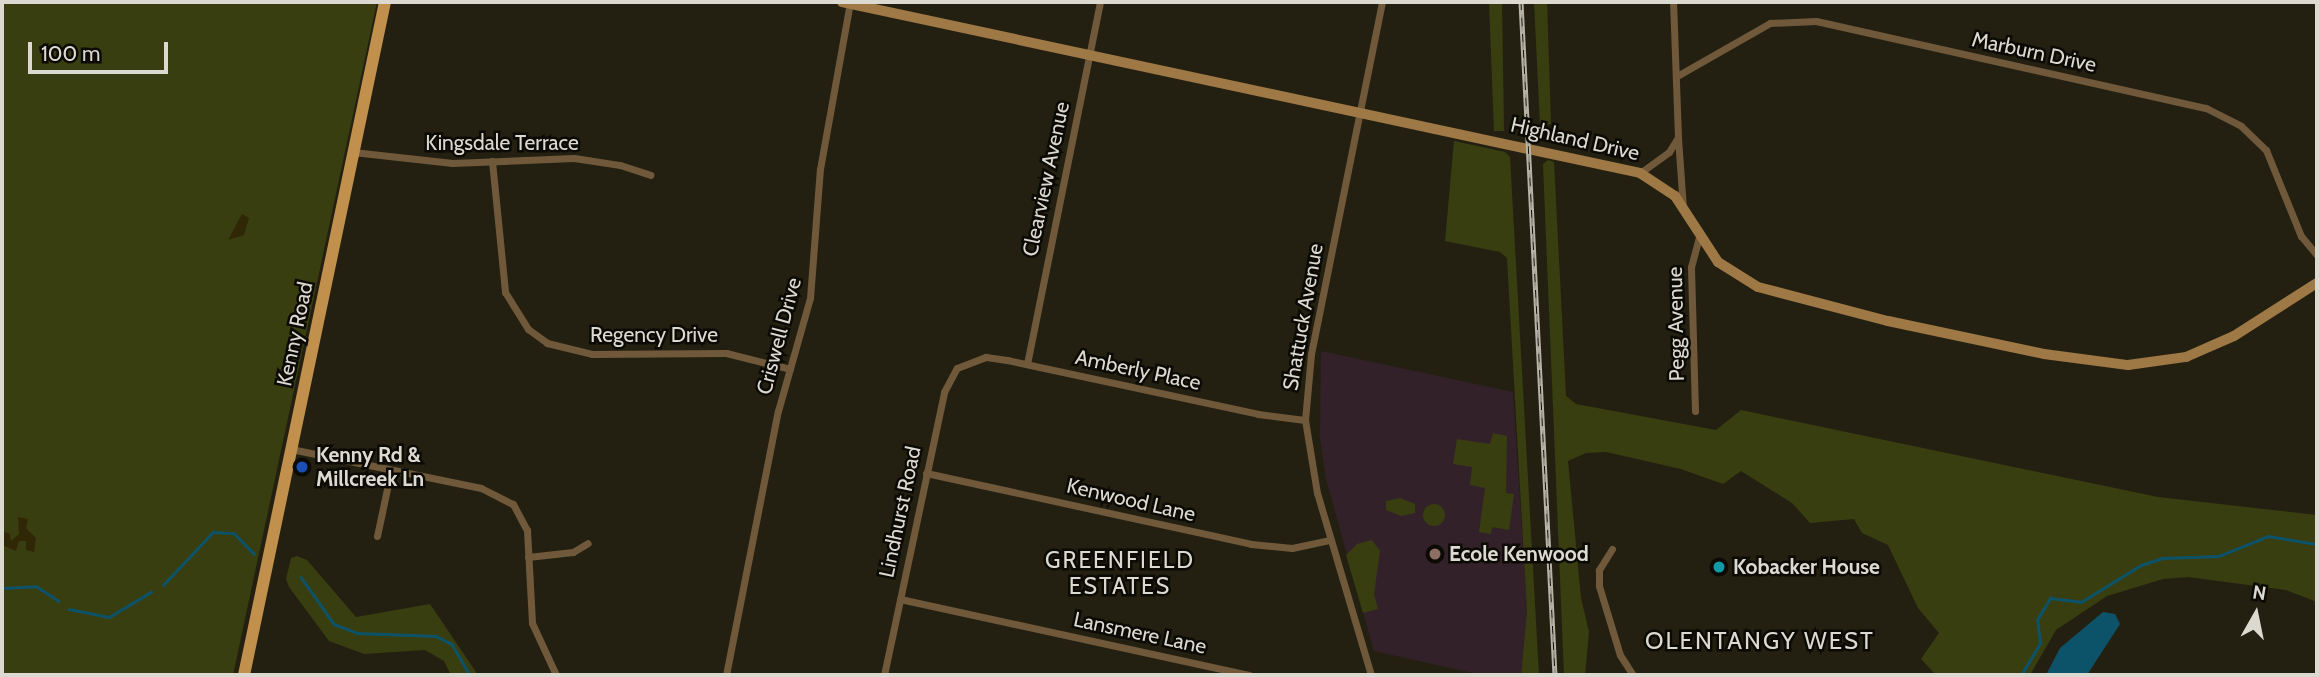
<!DOCTYPE html>
<html>
<head>
<meta charset="utf-8">
<style>
	body { margin:0 }
	#map { position:relative; width:2319px; height:677px; overflow:hidden; background:#242011; font-family:Cabin,sans-serif }
	div>[style] { position:absolute }
	[style*='--x'] { left:calc(var(--x)*1px); top:calc(var(--y)*1px); width:calc(var(--w)*1px); rotate:calc(var(--a)*1deg) }
	.education>* { inset:0; background:#332129 }
	.green>* { inset:0; background:#393e10 }
	.round { border-radius:50% }
	.sand>* { inset:0; background:#2f2705 }
	.water>* { inset:0; background:#0c5369 }
	.stream>* { height:2.5px; margin:-1.25px; padding:0 1.25px; transform-origin:1.25px; border-radius:1.25px; background:#0c5369 }
	.street>* { height:7px; margin:-3.5px; padding:0 3.5px; transform-origin:3.5px; border-radius:3.5px; background:#70593a }
	.secondary>* { height:10px; margin:-5px; padding:0 5px; transform-origin:5px; border-radius:5px; background:#9e7845 }
	.primary>* { height:12px; margin:-6px; padding:0 6px; transform-origin:6px; border-radius:6px; background:#c2904d }
	.rail>* { height:5px; margin-top:-2.5px; transform-origin:0; background:repeating-linear-gradient(90deg,#0c0a05 0 8px,#b6b3a8 0 16px); box-sizing:border-box; border-block:2px solid #b6b3a8 }
	.dots>* { width:19px; height:19px; translate:-50% -50%; box-sizing:border-box; border:4px solid #0c0a05; border-radius:50% }
	span { translate:-50% -50%; white-space:nowrap; text-align:center; line-height:1.15; -webkit-text-stroke:5px #0c0a05; paint-order:stroke }
	.street-label { font-size:21px; color:#dcdad0 }
	.poi-label { font-size:21px; color:#dcdad0; font-weight:700 }
	.left { translate:0 -50%; text-align:left }
	.neighbourhood-label { font-size:23px; color:#dcdad0; letter-spacing:2px }
	.quarter-label { font-size:24px; color:#dcdad0; letter-spacing:2px }
	.frame { position:absolute; inset:0; border:4px solid #dcdad0; pointer-events:none }
	.north { position:absolute; left:2221px; top:579px; width:70px; height:70px; -webkit-text-stroke:5px #0c0a05; paint-order:stroke; rotate:9deg; font-size:19px; font-weight:700; line-height:28px; text-align:center; color:#dcdad0 }
	.north::after { content:''; display:block; margin:auto; width:24px; height:32px; background:#dcdad0; clip-path:polygon(50% 0,100% 100%,50% 72%,0 100%) }
	.scale { position:absolute; left:28px; top:42px; width:140px; height:32px; box-sizing:border-box; border:4px solid #dcdad0; border-top:0; padding-left:9px; font-size:21px; line-height:24px; white-space:nowrap; color:#dcdad0; -webkit-text-stroke:5px #0c0a05; paint-order:stroke }
</style>
</head>
<body>
<div id="map">
	<div class="education">
		<div style="clip-path:polygon(1321px 351px,1513px 392px,1527px 611px,1521px 675px,1482px 675px,1374px 651px,1326px 479px,1320px 437px)"></div>
	</div>
	<div class="green">
		<div style="clip-path:polygon(2px 2px,377px 2px,233px 675px,2px 675px)"></div>
		<div style="clip-path:polygon(1489px 2px,1502px 2px,1504px 131px,1494px 131px)"></div>
		<div style="clip-path:polygon(1534px 2px,1547px 2px,1551px 124px,1544px 125px,1540px 123px)"></div>
		<div style="clip-path:polygon(1454px 141px,1505px 152px,1510px 157px,1539px 675px,1521px 675px,1527px 611px,1507px 258px,1500px 252px,1445px 241px)"></div>
		<div style="clip-path:polygon(1548px 160px,1554px 162px,1566px 396px,1576px 404px,1716px 430px,1741px 410px,2158px 497px,2317px 515px,2317px 602px,2286px 590px,2188px 577px,2163px 579px,2107px 596px,2056px 630px,2030px 675px,1936px 675px,1921px 659px,1939px 633px,1918px 608px,1888px 545px,1862px 533px,1854px 519px,1810px 523px,1792px 503px,1741px 471px,1723px 484px,1681px 469px,1606px 452px,1586px 453px,1568px 461px,1581px 598px,1589px 632px,1585px 675px,1564px 675px,1543px 164px)"></div>
		<div style="clip-path:polygon(1493px 433px,1507px 436px,1506px 493px,1514px 494px,1509px 530px,1492px 527px,1491px 534px,1479px 532px,1485px 488px,1470px 485px,1472px 467px,1453px 464px,1457px 439px,1490px 444px)"></div>
		<div style="clip-path:polygon(1400px 498px,1415px 504px,1415px 513px,1401px 516px,1386px 510px,1386px 501px)"></div>
		<div class="round" style="left:1423px;top:504px;width:22px;height:22px"></div>
		<div style="clip-path:polygon(1372px 540px,1380px 551px,1374px 594px,1378px 609px,1363px 613px,1346px 555px,1357px 544px)"></div>
		<div style="clip-path:polygon(297px 556px,307px 560px,356px 617px,430px 604px,478px 675px,451px 675px,444px 661px,425px 650px,364px 654px,329px 641px,289px 587px,286px 579px,291px 558px)"></div>
	</div>
	<div class="sand">
		<div style="clip-path:polygon(242px 214px,249px 218px,244px 235px,228px 240px)"></div>
		<div style="clip-path:polygon(18px 517px,28px 519px,26px 528px,36px 538px,34px 552px,26px 550px,26px 541px,19px 541px,16px 551px,2px 545px,2px 531px,10px 534px,11px 541px,19px 534px)"></div>
	</div>
	<div class="water">
		<div style="clip-path:polygon(2103px 612px,2115px 614px,2120px 624px,2087px 675px,2046px 675px,2060px 648px)"></div>
	</div>
	<div class="stream">
		<div style="--x:301;--y:577;--w:57;--a:54.9"></div>
		<div style="--x:334;--y:624;--w:25;--a:21"></div>
		<div style="--x:357;--y:633;--w:79;--a:2.2"></div>
		<div style="--x:436;--y:636;--w:18;--a:27"></div>
		<div style="--x:452;--y:644;--w:36;--a:60"></div>
		<div style="--x:163;--y:585;--w:73;--a:-46.7"></div>
		<div style="--x:213;--y:532;--w:21;--a:3"></div>
		<div style="--x:234;--y:533;--w:29;--a:46"></div>
		<div style="--x:2;--y:588;--w:34;--a:-3"></div>
		<div style="--x:36;--y:586;--w:27;--a:33"></div>
		<div style="--x:69;--y:609;--w:41;--a:11.3"></div>
		<div style="--x:109;--y:617;--w:49;--a:-30.8"></div>
		<div style="--x:2021;--y:675;--w:37;--a:-59"></div>
		<div style="--x:2040;--y:643;--w:23;--a:-97"></div>
		<div style="--x:2037;--y:620;--w:26;--a:-59"></div>
		<div style="--x:2050;--y:598;--w:31;--a:7"></div>
		<div style="--x:2081;--y:602;--w:70;--a:-31.7"></div>
		<div style="--x:2141;--y:565;--w:23;--a:-18"></div>
		<div style="--x:2163;--y:558;--w:56;--a:-2"></div>
		<div style="--x:2219;--y:556;--w:53;--a:-22.2"></div>
		<div style="--x:2268;--y:536;--w:50;--a:9.3"></div>
	</div>
	<div class="street">
		<div style="--x:1677;--y:76;--w:107;--a:-29.7"></div>
		<div style="--x:1770;--y:23;--w:46;--a:-2.5"></div>
		<div style="--x:1816;--y:21;--w:400;--a:12.6"></div>
		<div style="--x:2206;--y:108;--w:39;--a:27"></div>
		<div style="--x:2241;--y:126;--w:35;--a:44"></div>
		<div style="--x:2266;--y:150;--w:93;--a:67.9"></div>
		<div style="--x:2301;--y:236;--w:25;--a:50"></div>
		<div style="--x:1678;--y:138;--w:69;--a:85.9"></div>
		<div style="--x:353;--y:152;--w:100;--a:6.3"></div>
		<div style="--x:452;--y:163;--w:122;--a:-2.3"></div>
		<div style="--x:574;--y:158;--w:47;--a:8.7"></div>
		<div style="--x:620;--y:165;--w:32;--a:18"></div>
		<div style="--x:492;--y:161;--w:132;--a:84.3"></div>
		<div style="--x:505;--y:292;--w:44;--a:58.1"></div>
		<div style="--x:528;--y:329;--w:24;--a:36"></div>
		<div style="--x:547;--y:343;--w:46;--a:13.7"></div>
		<div style="--x:592;--y:354;--w:134;--a:-0.4"></div>
		<div style="--x:726;--y:353;--w:66;--a:14"></div>
		<div style="--x:1640;--y:173;--w:36;--a:-36"></div>
		<div style="--x:1669;--y:152;--w:17;--a:-59"></div>
		<div style="--x:1678;--y:137;--w:135;--a:-92.1"></div>
		<div style="--x:1027;--y:364;--w:369;--a:-78.6"></div>
		<div style="--x:1695;--y:411;--w:144;--a:-91.6"></div>
		<div style="--x:1691;--y:267;--w:30;--a:-75"></div>
		<div style="--x:291;--y:449;--w:194;--a:11.6"></div>
		<div style="--x:481;--y:488;--w:36;--a:27"></div>
		<div style="--x:513;--y:504;--w:30;--a:62"></div>
		<div style="--x:527;--y:530;--w:93;--a:86.9"></div>
		<div style="--x:532;--y:623;--w:57;--a:65.2"></div>
		<div style="--x:926;--y:473;--w:333;--a:12.3"></div>
		<div style="--x:1251;--y:544;--w:41;--a:5.6"></div>
		<div style="--x:1292;--y:548;--w:39;--a:-12"></div>
		<div style="--x:377;--y:536;--w:67;--a:-78"></div>
		<div style="--x:1612;--y:549;--w:25;--a:122"></div>
		<div style="--x:1599;--y:570;--w:16;--a:90"></div>
		<div style="--x:1599;--y:586;--w:72;--a:73.1"></div>
		<div style="--x:1620;--y:655;--w:24;--a:57"></div>
		<div style="--x:528;--y:557;--w:45;--a:-6.3"></div>
		<div style="--x:573;--y:552;--w:17;--a:-31"></div>
		<div style="--x:900;--y:599;--w:358;--a:12.3"></div>
		<div style="--x:726;--y:675;--w:269;--a:-78.9"></div>
		<div style="--x:778;--y:411;--w:117;--a:-74.2"></div>
		<div style="--x:810;--y:298;--w:129;--a:-85.6"></div>
		<div style="--x:820;--y:169;--w:169;--a:-79.8"></div>
		<div style="--x:884;--y:675;--w:289;--a:-78"></div>
		<div style="--x:944;--y:392;--w:27;--a:-62"></div>
		<div style="--x:957;--y:368;--w:31;--a:-21"></div>
		<div style="--x:986;--y:357;--w:21;--a:8"></div>
		<div style="--x:1007;--y:360;--w:257;--a:12.1"></div>
		<div style="--x:1258;--y:414;--w:47;--a:7.3"></div>
		<div style="--x:1371;--y:675;--w:190;--a:-106.5"></div>
		<div style="--x:1317;--y:493;--w:74;--a:-99.3"></div>
		<div style="--x:1305;--y:420;--w:66;--a:-84.8"></div>
		<div style="--x:1311;--y:354;--w:359;--a:-78.6"></div>
	</div>
	<div class="secondary">
		<div style="--x:842;--y:2;--w:816;--a:12.09"></div>
		<div style="--x:1640;--y:173;--w:42;--a:33.3"></div>
		<div style="--x:1675;--y:196;--w:79;--a:56.9"></div>
		<div style="--x:1718;--y:262;--w:47;--a:32"></div>
		<div style="--x:1758;--y:287;--w:134;--a:14.7"></div>
		<div style="--x:1888;--y:321;--w:159;--a:11.9"></div>
		<div style="--x:2044;--y:354;--w:85;--a:7.5"></div>
		<div style="--x:2128;--y:365;--w:59;--a:-7.9"></div>
		<div style="--x:2186;--y:357;--w:52;--a:-23.6"></div>
		<div style="--x:2234;--y:336;--w:98;--a:-32.6"></div>
	</div>
	<div class="primary">
		<div style="--x:244;--y:675;--w:688;--a:-78.17"></div>
	</div>
	<div class="rail">
		<div style="--x:1521;--y:2;--w:674;--a:87.11"></div>
	</div>
	<div class="dots">
		<div style="left:302px;top:467px;background:#1a4fb4"></div>
		<div style="left:1435px;top:554px;background:#8d6e63"></div>
		<div style="left:1719px;top:567px;background:#0f9aa8"></div>
	</div>
	<div class="street-label">
		<span style="left:2034px;top:52px;rotate:12deg">Marburn Drive</span>
		<span style="left:1575px;top:139px;rotate:13deg">Highland Drive</span>
		<span style="left:502px;top:143px">Kingsdale Terrace</span>
		<span style="left:1046px;top:179px;rotate:-78deg">Clearview Avenue</span>
		<span style="left:1303px;top:317px;rotate:-80deg">Shattuck Avenue</span>
		<span style="left:1676px;top:324px;rotate:-91deg">Pegg Avenue</span>
		<span style="left:295px;top:334px;rotate:-78deg">Kenny Road</span>
		<span style="left:654px;top:335px">Regency Drive</span>
		<span style="left:779px;top:336px;rotate:-75deg">Criswell Drive</span>
		<span style="left:1138px;top:370px;rotate:12deg">Amberly Place</span>
		<span style="left:1131px;top:500px;rotate:13deg">Kenwood Lane</span>
		<span style="left:900px;top:512px;rotate:-78deg">Lindhurst Road</span>
		<span style="left:1140px;top:633px;rotate:12deg">Lansmere Lane</span>
	</div>
	<div class="poi-label">
		<span class="left" style="left:316px;top:467px">Kenny Rd &amp;<br>Millcreek Ln</span>
		<span class="left" style="left:1449px;top:554px">Ecole Kenwood</span>
		<span class="left" style="left:1733px;top:567px">Kobacker House</span>
	</div>
	<div class="neighbourhood-label">
		<span style="left:1120px;top:573px">GREENFIELD<br>ESTATES</span>
	</div>
	<div class="quarter-label">
		<span style="left:1760px;top:641px">OLENTANGY WEST</span>
	</div>
	<div class="frame"></div>
	<div class="north">N</div>
	<div class="scale">100 m</div>
</div>
</body>
</html>
